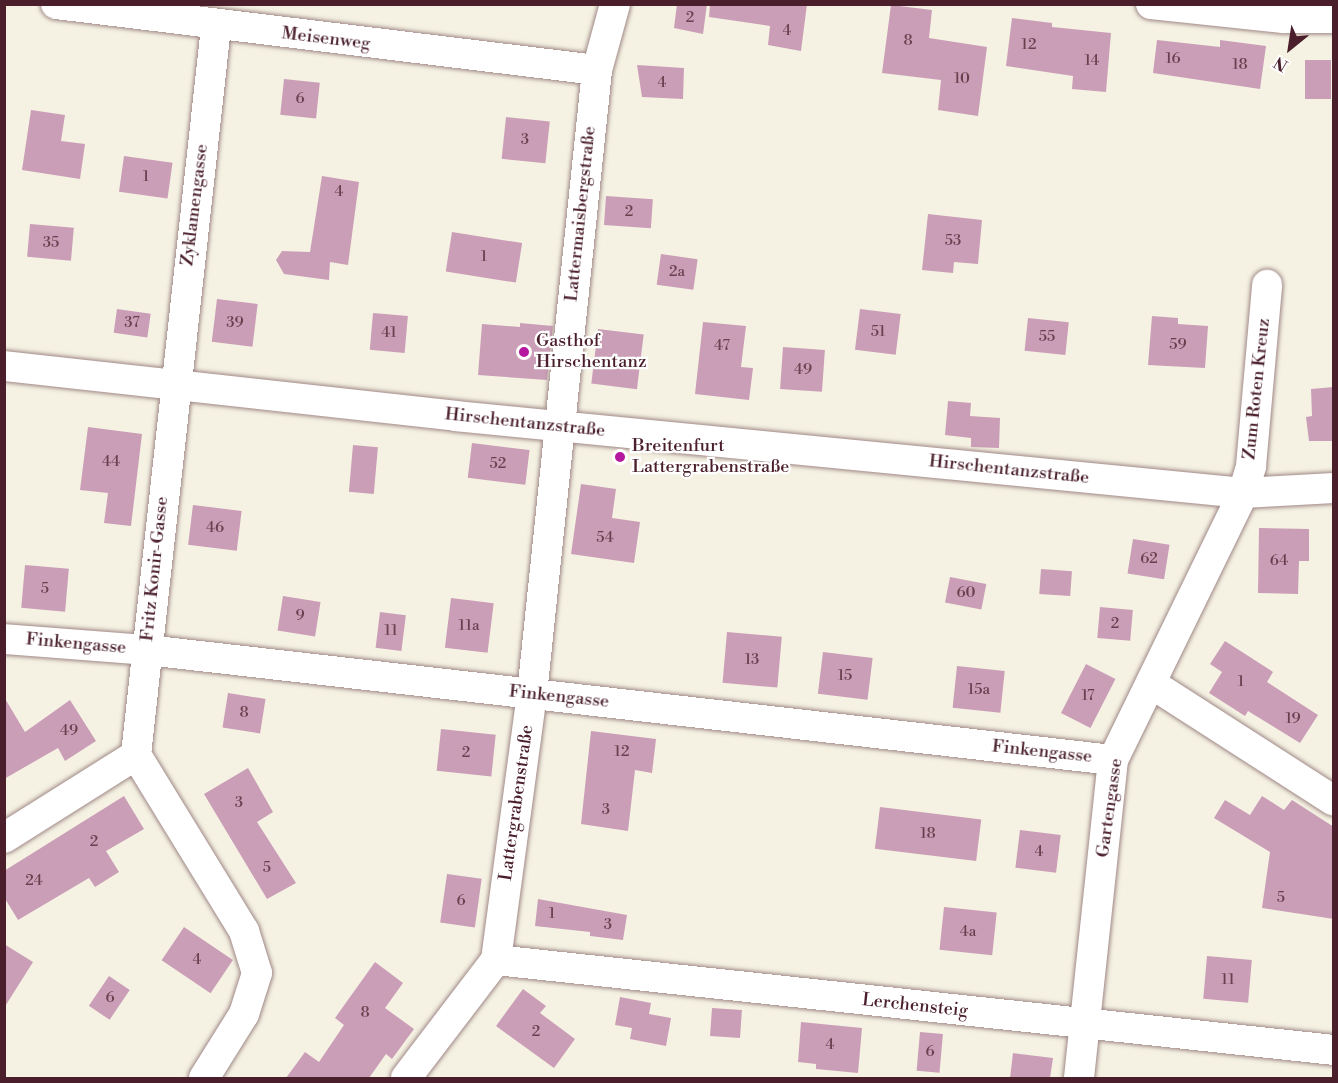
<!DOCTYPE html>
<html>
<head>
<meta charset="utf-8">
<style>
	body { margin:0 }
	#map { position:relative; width:1338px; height:1083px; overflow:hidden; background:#f5f2e3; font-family:"Libre Bodoni",serif }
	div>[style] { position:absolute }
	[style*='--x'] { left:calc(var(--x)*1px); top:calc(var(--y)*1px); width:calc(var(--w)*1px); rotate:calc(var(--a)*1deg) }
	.building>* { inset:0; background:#cb9eb7; transform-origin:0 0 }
	.roads { filter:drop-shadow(0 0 2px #a08887) drop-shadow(0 0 2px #a08887) }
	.street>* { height:30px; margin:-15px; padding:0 15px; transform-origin:15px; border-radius:15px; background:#fff }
	.dots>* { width:16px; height:16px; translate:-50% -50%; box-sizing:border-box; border:3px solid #fff; border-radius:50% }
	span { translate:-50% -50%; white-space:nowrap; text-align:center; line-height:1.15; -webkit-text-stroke:4.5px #fff; paint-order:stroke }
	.number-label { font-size:15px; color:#6a3f4e }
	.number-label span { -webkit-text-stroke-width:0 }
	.street-label { font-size:18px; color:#4a1f2b }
	.poi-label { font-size:18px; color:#4a1f2b }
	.left { translate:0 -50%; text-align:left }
	.frame { position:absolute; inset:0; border:6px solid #4a1f2b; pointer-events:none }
	.north { position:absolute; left:1260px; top:18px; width:60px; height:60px; -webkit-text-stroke:4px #fff; paint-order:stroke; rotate:210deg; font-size:16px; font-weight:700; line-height:24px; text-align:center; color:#4a1f2b }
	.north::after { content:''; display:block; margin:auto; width:21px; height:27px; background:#4a1f2b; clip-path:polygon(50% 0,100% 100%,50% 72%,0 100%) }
</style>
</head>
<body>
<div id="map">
	<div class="building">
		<div style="clip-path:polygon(677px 4px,707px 4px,703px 34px,674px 28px)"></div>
		<div style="clip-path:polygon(710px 4px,807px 4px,801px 51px,768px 45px,770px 26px,709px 17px)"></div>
		<div style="clip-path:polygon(891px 5px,932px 10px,929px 38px,987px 47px,978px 116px,938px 110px,941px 80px,882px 73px)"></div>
		<div style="clip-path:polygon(1012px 18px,1052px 23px,1052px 27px,1111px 33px,1106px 92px,1072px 89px,1073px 76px,1006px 66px)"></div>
		<div style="clip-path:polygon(1157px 40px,1220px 47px,1220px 40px,1266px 46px,1260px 89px,1153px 73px)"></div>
		<div style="left:1305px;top:60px;width:26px;height:39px"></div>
		<div style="clip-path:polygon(637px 65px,684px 68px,683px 99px,642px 97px)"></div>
		<div style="left:284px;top:79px;width:36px;height:36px;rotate:6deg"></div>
		<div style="clip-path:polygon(31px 110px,65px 115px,61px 141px,85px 144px,80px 179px,22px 170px)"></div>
		<div style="left:506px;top:117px;width:44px;height:42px;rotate:6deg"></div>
		<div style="left:124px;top:156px;width:49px;height:36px;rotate:8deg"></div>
		<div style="clip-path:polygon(322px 176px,359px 182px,348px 265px,330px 262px,329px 280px,284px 274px,276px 260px,282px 251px,310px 252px)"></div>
		<div style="left:606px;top:196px;width:47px;height:29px;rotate:4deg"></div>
		<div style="clip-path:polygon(928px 214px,982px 220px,978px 264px,954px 262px,953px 273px,922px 270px)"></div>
		<div style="left:30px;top:224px;width:44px;height:33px;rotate:5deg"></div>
		<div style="left:452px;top:232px;width:71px;height:40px;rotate:9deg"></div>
		<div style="left:661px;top:254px;width:37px;height:31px;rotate:8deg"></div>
		<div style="left:217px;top:299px;width:41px;height:43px;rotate:7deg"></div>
		<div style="left:117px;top:309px;width:34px;height:24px;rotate:8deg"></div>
		<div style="left:860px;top:309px;width:41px;height:41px;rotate:7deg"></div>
		<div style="left:373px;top:313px;width:35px;height:37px;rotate:5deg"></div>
		<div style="clip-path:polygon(1152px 316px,1178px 318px,1178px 324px,1208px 326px,1205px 368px,1148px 365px)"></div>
		<div style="left:1028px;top:318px;width:41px;height:33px;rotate:6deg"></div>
		<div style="clip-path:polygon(703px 322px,746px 326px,741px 367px,753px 368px,749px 400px,695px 394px)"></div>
		<div style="clip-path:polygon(520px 323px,553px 326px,547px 380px,478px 375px,482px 324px,520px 327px)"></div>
		<div style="left:598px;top:329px;width:46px;height:55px;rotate:7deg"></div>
		<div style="left:783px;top:347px;width:42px;height:42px;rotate:4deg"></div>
		<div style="clip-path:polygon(1334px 387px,1334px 441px,1309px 441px,1306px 417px,1312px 416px,1311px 389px)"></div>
		<div style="clip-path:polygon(948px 401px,971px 403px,970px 416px,1000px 418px,999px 448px,971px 447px,971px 438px,945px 435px)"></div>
		<div style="clip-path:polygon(88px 427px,142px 434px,131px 526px,104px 523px,108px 493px,80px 490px)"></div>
		<div style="left:472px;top:443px;width:58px;height:35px;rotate:7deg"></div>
		<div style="left:353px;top:445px;width:25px;height:47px;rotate:5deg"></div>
		<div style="clip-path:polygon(581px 484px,616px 489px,612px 518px,640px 522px,634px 563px,571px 554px)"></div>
		<div style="left:193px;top:505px;width:49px;height:40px;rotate:7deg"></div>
		<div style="clip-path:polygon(1259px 528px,1309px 529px,1309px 561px,1299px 561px,1298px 594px,1258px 593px)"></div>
		<div style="left:1133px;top:539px;width:37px;height:35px;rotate:9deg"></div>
		<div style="left:25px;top:565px;width:44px;height:43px;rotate:5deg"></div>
		<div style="left:1041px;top:569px;width:31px;height:25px;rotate:4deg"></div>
		<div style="left:950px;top:577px;width:37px;height:26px;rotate:11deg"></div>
		<div style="left:283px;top:596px;width:38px;height:35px;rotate:9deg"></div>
		<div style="left:451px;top:598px;width:43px;height:50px;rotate:7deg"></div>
		<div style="left:1100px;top:607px;width:33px;height:31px;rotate:5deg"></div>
		<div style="left:380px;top:612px;width:26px;height:36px;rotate:7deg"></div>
		<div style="left:727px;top:632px;width:55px;height:51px;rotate:5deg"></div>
		<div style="clip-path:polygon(1225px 641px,1273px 672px,1267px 682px,1318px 715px,1300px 743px,1248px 711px,1245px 716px,1209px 693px,1222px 672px,1210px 664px)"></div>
		<div style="left:823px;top:652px;width:50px;height:42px;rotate:7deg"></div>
		<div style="left:1086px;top:664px;width:33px;height:55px;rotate:27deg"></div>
		<div style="left:957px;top:666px;width:48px;height:42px;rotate:6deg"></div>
		<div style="left:228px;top:693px;width:38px;height:35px;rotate:9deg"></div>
		<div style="clip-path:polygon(4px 697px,25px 732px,70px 700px,96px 741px,65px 761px,58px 748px,4px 779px)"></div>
		<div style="left:441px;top:729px;width:55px;height:42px;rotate:6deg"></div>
		<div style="clip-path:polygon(591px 731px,656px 739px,652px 773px,635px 770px,628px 831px,581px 824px)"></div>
		<div style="clip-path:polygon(248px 768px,273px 812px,257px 822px,296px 883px,267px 899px,204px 794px)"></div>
		<div style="clip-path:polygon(124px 796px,144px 829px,106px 851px,119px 872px,95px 887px,89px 878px,18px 920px,4px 897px,4px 871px)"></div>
		<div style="clip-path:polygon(1262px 796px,1284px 810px,1292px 800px,1334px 827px,1334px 919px,1262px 908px,1270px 852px,1214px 818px,1225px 800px,1250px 815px)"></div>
		<div style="left:880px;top:807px;width:102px;height:42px;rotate:7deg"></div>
		<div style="left:1020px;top:830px;width:41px;height:38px;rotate:7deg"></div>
		<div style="left:447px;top:874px;width:35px;height:49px;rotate:8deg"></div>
		<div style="clip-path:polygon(538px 899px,627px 915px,623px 940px,590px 936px,590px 932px,535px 926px)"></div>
		<div style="left:944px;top:907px;width:53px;height:43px;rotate:6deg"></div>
		<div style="left:184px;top:927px;width:59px;height:40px;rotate:34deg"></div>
		<div style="clip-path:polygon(4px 944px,33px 962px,4px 1008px)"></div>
		<div style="left:1207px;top:956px;width:45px;height:43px;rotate:5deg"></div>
		<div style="clip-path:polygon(375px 962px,403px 983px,385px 1008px,414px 1029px,392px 1059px,386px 1054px,369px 1078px,286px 1078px,305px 1052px,319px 1062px,344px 1025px,335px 1018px)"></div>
		<div style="left:109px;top:976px;width:25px;height:36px;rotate:34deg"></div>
		<div style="clip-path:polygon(523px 989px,546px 1006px,540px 1013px,575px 1039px,554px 1068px,496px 1026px)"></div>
		<div style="clip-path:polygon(620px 997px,651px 1003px,649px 1014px,671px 1018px,666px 1046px,630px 1039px,632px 1028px,615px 1025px)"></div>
		<div style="left:712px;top:1008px;width:30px;height:28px;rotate:4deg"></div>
		<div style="clip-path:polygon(801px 1022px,862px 1028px,858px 1073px,816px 1069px,816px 1064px,798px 1062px)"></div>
		<div style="left:920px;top:1032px;width:23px;height:39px;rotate:5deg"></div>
		<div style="clip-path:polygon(1013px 1053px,1053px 1058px,1050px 1078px,1010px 1078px)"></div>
	</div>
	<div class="roads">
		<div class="street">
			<div style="--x:56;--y:4;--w:545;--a:6.96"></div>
			<div style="--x:1151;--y:4;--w:133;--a:6.1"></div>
			<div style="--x:1283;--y:18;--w:51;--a:0"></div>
			<div style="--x:4;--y:366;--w:454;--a:6.3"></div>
			<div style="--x:455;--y:416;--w:792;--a:5.58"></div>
			<div style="--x:1243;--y:493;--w:91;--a:-3.1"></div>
			<div style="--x:4;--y:639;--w:143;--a:4.4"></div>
			<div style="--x:147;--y:650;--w:972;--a:6.5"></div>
			<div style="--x:1152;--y:684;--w:216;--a:32.7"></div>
			<div style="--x:4;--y:838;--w:156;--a:-32.2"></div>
			<div style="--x:496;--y:960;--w:843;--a:6.13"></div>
			<div style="--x:204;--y:1078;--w:75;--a:-58"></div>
			<div style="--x:244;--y:1014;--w:43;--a:-72.4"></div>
			<div style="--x:257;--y:973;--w:44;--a:-107.2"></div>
			<div style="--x:244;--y:931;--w:206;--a:-121.5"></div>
			<div style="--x:136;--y:755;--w:732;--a:-83.73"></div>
			<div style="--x:406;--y:1078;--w:148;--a:-52.7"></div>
			<div style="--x:496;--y:960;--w:268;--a:-82.3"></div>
			<div style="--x:532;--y:694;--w:627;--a:-84.05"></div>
			<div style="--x:597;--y:70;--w:68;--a:-74.7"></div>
			<div style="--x:1079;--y:1078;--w:320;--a:-83.9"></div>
			<div style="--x:1113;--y:760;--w:297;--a:-64"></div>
			<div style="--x:1243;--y:493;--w:28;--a:-73"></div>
			<div style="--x:1251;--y:466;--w:182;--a:-84.9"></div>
		</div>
	</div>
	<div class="dots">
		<div style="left:524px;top:352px;background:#b5179e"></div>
		<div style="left:620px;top:457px;background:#b5179e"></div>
	</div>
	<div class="number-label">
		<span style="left:690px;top:18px">2</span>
		<span style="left:787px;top:31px">4</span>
		<span style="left:908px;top:41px">8</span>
		<span style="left:1029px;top:45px">12</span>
		<span style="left:1173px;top:59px">16</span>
		<span style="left:1092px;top:61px">14</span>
		<span style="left:1240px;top:65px">18</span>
		<span style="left:962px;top:79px">10</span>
		<span style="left:662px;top:83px">4</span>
		<span style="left:300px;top:99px">6</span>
		<span style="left:525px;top:140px">3</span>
		<span style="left:146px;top:177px">1</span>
		<span style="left:339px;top:192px">4</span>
		<span style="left:629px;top:212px">2</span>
		<span style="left:953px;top:241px">53</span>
		<span style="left:51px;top:243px">35</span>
		<span style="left:484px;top:257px">1</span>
		<span style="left:677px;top:272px">2a</span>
		<span style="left:132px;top:323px">37</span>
		<span style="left:235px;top:323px">39</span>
		<span style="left:878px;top:332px">51</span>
		<span style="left:389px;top:333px">41</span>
		<span style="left:1047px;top:337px">55</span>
		<span style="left:1178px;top:345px">59</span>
		<span style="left:722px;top:346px">47</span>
		<span style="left:803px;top:370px">49</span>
		<span style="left:111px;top:462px">44</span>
		<span style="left:498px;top:464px">52</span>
		<span style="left:215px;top:528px">46</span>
		<span style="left:605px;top:538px">54</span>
		<span style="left:1149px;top:559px">62</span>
		<span style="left:1279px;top:561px">64</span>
		<span style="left:45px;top:589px">5</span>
		<span style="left:966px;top:593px">60</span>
		<span style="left:300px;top:616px">9</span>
		<span style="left:1115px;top:624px">2</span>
		<span style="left:469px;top:626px">11a</span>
		<span style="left:391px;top:631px">11</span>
		<span style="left:752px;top:660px">13</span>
		<span style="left:845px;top:676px">15</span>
		<span style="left:1241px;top:682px">1</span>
		<span style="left:979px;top:690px">15a</span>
		<span style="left:1088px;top:696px">17</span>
		<span style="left:244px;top:713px">8</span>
		<span style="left:1293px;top:719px">19</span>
		<span style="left:69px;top:731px">49</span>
		<span style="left:622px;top:752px">12</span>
		<span style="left:466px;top:753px">2</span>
		<span style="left:239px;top:803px">3</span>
		<span style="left:606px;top:810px">3</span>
		<span style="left:928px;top:834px">18</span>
		<span style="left:94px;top:842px">2</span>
		<span style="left:1039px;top:852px">4</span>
		<span style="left:267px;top:868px">5</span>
		<span style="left:34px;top:881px">24</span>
		<span style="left:1281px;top:898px">5</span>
		<span style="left:461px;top:901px">6</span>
		<span style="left:552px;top:914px">1</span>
		<span style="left:608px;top:925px">3</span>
		<span style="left:968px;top:932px">4a</span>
		<span style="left:197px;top:960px">4</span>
		<span style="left:1228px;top:980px">11</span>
		<span style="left:110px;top:998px">6</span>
		<span style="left:365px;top:1013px">8</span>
		<span style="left:536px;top:1032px">2</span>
		<span style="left:830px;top:1045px">4</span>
		<span style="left:930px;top:1052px">6</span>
	</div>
	<div class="street-label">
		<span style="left:326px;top:39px;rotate:7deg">Meisenweg</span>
		<span style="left:195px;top:205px;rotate:-83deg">Zyklamengasse</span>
		<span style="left:581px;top:214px;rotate:-84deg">Lattermaisbergstraße</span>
		<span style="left:1257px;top:389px;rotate:-84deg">Zum Roten Kreuz</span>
		<span style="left:525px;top:423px;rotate:6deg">Hirschentanzstraße</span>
		<span style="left:1009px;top:470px;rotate:6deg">Hirschentanzstraße</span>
		<span style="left:155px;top:569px;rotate:-84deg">Fritz Konir-Gasse</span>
		<span style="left:76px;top:644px;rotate:5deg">Finkengasse</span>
		<span style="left:559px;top:697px;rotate:6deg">Finkengasse</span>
		<span style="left:1042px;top:752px;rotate:6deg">Finkengasse</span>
		<span style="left:517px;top:803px;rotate:-82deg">Lattergrabenstraße</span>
		<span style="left:1110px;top:808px;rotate:-82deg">Gartengasse</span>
		<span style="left:915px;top:1006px;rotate:6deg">Lerchensteig</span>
	</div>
	<div class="poi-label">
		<span class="left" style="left:536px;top:352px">Gasthof<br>Hirschentanz</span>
		<span class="left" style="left:632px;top:457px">Breitenfurt<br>Lattergrabenstraße</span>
	</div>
	<div class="frame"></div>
	<div class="north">N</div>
</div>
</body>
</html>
